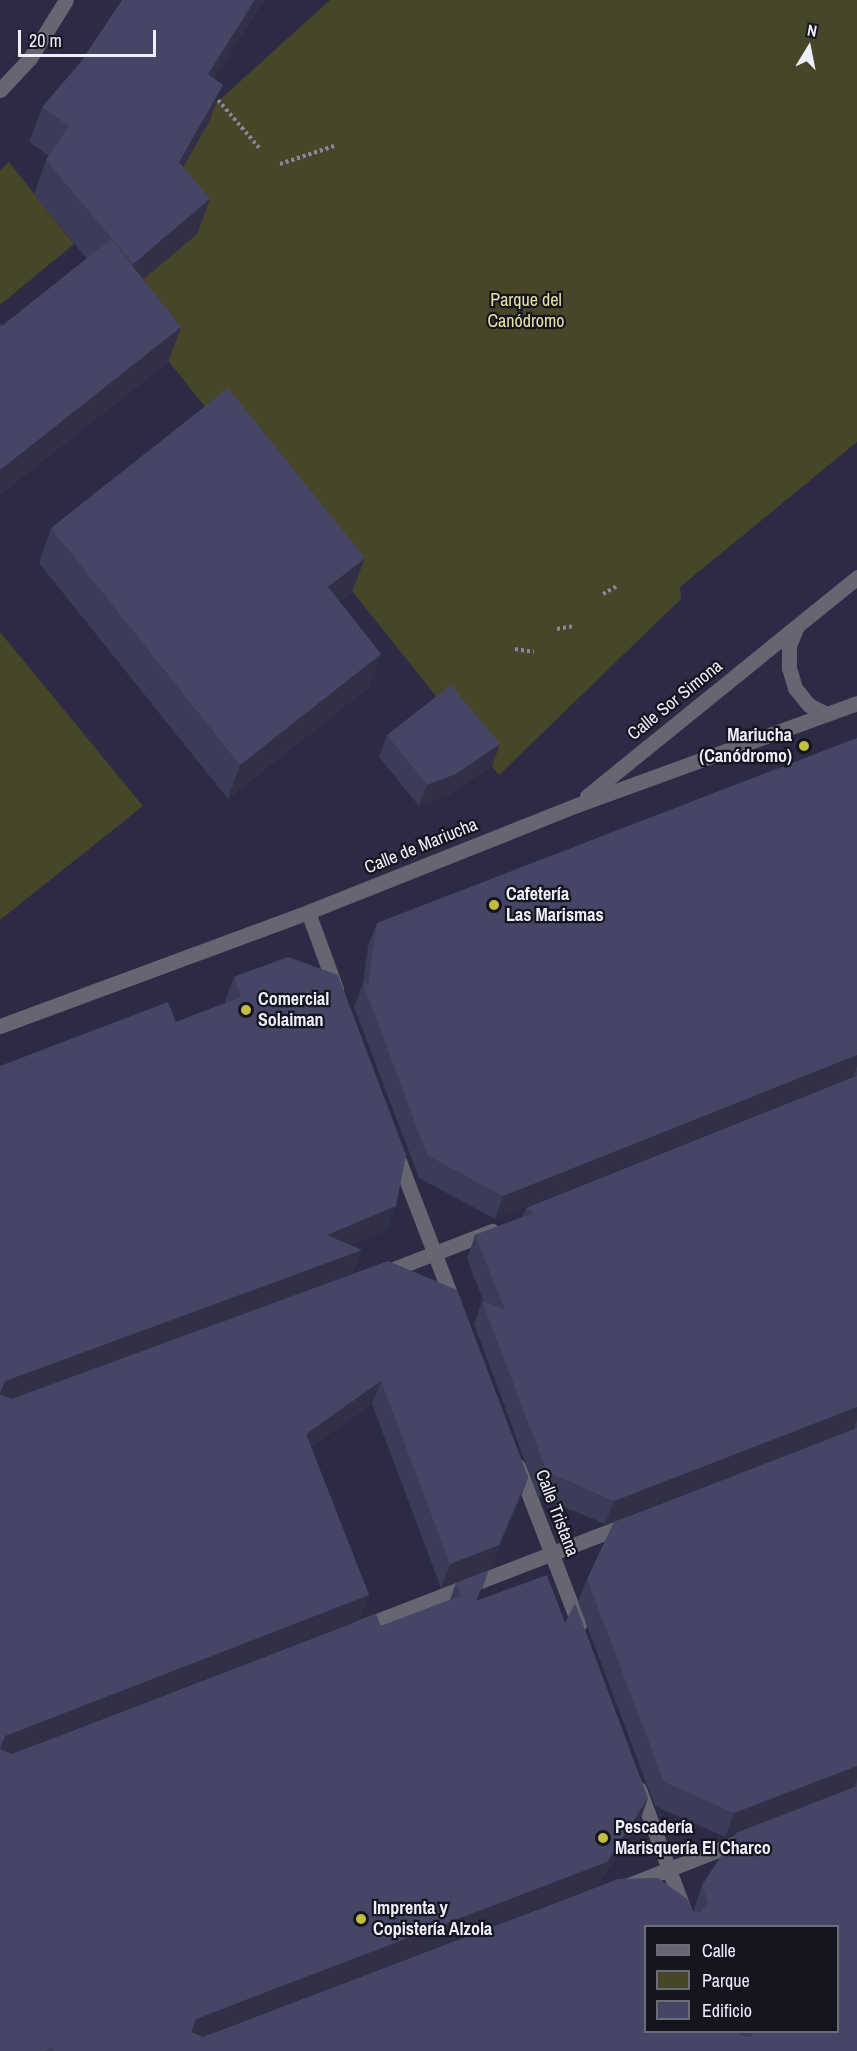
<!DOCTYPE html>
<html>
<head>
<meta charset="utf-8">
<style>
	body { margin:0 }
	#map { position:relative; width:857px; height:2051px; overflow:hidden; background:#2c2a44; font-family:"Archivo Narrow",sans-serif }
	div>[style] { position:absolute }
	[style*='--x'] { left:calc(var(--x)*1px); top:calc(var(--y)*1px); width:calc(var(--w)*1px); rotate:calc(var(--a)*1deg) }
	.green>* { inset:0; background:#474628 }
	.path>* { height:4px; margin-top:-2px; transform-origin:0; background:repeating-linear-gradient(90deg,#88879b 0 3px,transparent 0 6px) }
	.minor>* { height:15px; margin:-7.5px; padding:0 7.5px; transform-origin:7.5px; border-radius:7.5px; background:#666673 }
	.wall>* { inset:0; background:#3c3b58 }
	.shaded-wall>* { inset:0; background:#313047 }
	.building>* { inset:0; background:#464566 }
	.dots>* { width:16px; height:16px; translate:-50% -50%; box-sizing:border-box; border:3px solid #151520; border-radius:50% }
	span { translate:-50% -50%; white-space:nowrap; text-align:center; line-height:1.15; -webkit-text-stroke:4.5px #151520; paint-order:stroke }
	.park-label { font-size:18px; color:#e6e5a3 }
	.street-label { font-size:18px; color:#efeffc }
	.poi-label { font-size:18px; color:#efeffc; font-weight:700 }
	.right { translate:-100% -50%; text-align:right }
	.left { translate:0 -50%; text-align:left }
	.legend { position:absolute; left:644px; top:1925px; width:195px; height:108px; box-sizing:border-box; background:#151520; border:2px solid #6c6c78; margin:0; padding:8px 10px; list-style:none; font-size:18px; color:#efeffc }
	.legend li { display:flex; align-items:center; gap:12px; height:30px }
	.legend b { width:30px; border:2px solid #6c6c78 }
	.north { position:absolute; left:779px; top:18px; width:60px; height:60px; -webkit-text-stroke:4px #151520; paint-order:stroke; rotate:10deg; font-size:16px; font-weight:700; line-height:24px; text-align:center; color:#efeffc }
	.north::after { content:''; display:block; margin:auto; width:21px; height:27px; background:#efeffc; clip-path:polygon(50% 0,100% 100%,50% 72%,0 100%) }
	.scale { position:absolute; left:18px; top:30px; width:138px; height:27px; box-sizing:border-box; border:3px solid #efeffc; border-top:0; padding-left:8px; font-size:18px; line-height:21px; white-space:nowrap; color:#efeffc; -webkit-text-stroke:4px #151520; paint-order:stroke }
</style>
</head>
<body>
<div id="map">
	<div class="green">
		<div style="clip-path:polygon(330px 0,857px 0,857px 442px,680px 587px,681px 599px,499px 775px,99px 274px,166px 197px,210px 120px,203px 115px)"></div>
		<div style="clip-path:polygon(9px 162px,74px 244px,0 305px,0 170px)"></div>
		<div style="clip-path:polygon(0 632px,143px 806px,0 920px)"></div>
	</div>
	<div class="path">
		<div style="--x:218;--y:100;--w:66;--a:49.3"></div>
		<div style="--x:280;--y:164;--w:57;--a:-18.4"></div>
		<div style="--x:603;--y:594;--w:16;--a:-30"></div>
		<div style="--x:557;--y:629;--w:17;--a:-10"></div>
		<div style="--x:515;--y:649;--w:19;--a:9"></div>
	</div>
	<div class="minor">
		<div style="--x:0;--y:90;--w:44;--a:-46.8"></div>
		<div style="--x:30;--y:58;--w:68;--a:-58.2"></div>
		<div style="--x:797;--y:626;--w:22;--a:112"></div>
		<div style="--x:789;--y:646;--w:22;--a:90"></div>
		<div style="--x:789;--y:668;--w:21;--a:73"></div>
		<div style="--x:795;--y:688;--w:22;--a:51"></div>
		<div style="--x:809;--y:705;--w:19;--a:28"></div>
		<div style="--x:587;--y:796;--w:348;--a:-39"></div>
		<div style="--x:308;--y:912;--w:82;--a:70"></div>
		<div style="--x:0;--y:1026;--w:328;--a:-20.3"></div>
		<div style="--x:308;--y:912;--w:289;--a:-21.7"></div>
		<div style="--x:577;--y:805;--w:298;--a:-20"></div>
		<div style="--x:396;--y:1153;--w:162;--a:69"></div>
		<div style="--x:383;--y:1273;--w:117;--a:-21.1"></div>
		<div style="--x:518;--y:1466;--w:170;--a:69"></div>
		<div style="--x:361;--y:1627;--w:288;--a:-21.1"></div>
		<div style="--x:639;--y:1789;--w:146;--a:69.6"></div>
		<div style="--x:626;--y:1886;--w:129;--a:-21.4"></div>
	</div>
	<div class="wall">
		<div style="clip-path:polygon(215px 79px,210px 120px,183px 167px,210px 199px,197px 234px,143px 279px,181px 327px,168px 362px,0 495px,0 324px,2px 326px,87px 259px,34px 195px,46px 160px,49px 156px,29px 142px,42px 107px)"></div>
		<div style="clip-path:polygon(51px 528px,352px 592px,340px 602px,381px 654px,368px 688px,228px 799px,39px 563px)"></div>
		<div style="clip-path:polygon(387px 735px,500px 744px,492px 766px,448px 795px,419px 806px,379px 757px)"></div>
		<div style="clip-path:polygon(evenodd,857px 738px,857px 2051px,0 2051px,0 1066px,176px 1022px,226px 1003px,225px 1001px,234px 977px,387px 1230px,350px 1245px,353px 1273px,11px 1399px,388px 1261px,528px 1477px,519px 1501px,491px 1569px,441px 1588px,372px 1404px,311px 1447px,369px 1595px,360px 1619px,11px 1753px,381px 1626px,450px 1600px,456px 1583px,477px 1601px,640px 1821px,598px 1885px,202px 2036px,695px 1911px,694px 1909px,702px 1885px,825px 1799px,725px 1837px,655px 1806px,578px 1602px,587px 1579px,855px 1429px,854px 1429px,605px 1524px,538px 1496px,474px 1324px,482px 1301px,484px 1302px,467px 1259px,475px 1235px,522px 1217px,526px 1208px,855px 1076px,853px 1076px,495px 1219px,419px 1178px,354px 1007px,363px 983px,368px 946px,377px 923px,857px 738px,645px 1926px,837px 2031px,740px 2031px,741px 2035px,645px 1926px)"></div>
	</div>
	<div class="shaded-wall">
		<div style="clip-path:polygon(255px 0,265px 0,195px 109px,208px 74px)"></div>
		<div style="clip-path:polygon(223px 85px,210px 120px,166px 197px,179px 162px)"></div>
		<div style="clip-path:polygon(210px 199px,197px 234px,120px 299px,133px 264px)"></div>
		<div style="clip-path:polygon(181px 327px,168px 362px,0 495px,0 470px)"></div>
		<div style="clip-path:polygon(365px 558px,352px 592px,315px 622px,328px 587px)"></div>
		<div style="clip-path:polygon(381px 654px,368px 688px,228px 799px,240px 765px)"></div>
		<div style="clip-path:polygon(500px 744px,492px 766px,448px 795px,419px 806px,427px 785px)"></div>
		<div style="clip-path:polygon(857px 1055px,857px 1066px,853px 1076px,495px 1219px,503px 1196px)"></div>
		<div style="clip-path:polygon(396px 1206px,387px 1230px,318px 1258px,327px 1235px)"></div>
		<div style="clip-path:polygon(362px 1250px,353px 1273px,0 1403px,0 1393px,5px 1381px)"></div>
		<div style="clip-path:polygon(381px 1381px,372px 1404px,297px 1457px,306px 1434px)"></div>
		<div style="clip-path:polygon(857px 1407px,857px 1419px,854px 1429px,605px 1524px,614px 1501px)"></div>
		<div style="clip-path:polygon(528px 1477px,519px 1501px,491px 1569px,441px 1588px,450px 1564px)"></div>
		<div style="clip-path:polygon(489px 1570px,480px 1594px,467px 1624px,476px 1601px)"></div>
		<div style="clip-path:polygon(369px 1595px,360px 1619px,0 1758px,0 1748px,5px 1736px)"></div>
		<div style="clip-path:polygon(857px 1766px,857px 1778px,854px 1788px,725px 1837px,734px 1813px)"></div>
		<div style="clip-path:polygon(648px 1798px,640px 1821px,598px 1885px,188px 2042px,184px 2051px,196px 2019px)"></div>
	</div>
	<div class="building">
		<div style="clip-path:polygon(122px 0,255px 0,208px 74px,223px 85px,179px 162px,210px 199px,133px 264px,46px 160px,69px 126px,42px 107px,80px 63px)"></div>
		<div style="clip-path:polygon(111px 239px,181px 327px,0 470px,0 324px,2px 326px)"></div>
		<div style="clip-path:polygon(228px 388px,365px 558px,328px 587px,381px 654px,240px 765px,51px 528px)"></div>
		<div style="clip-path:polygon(451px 685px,500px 744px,456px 774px,427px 785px,387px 735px)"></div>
		<div style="clip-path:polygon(857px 738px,857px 1055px,503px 1196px,427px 1155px,363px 983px,368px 985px,377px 923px)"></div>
		<div style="clip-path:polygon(288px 957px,338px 975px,406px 1155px,396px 1206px,327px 1235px,362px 1250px,5px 1381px,0 1393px,0 1066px,168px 1002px,176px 1022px,241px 997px,234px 977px)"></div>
		<div style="clip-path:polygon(857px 1076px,857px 1407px,614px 1501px,547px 1472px,482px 1301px,505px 1310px,475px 1235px,534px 1213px,526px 1208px)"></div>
		<div style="clip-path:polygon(388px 1261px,457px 1290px,528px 1477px,499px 1545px,450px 1564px,381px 1381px,306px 1434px,369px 1595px,5px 1736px,0 1748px,0 1394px,12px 1399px)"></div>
		<div style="clip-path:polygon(857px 1428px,857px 1766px,734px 1813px,664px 1782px,587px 1579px,614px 1522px)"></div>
		<div style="clip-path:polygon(evenodd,489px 1570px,476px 1601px,547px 1575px,565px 1623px,575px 1603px,648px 1798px,607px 1862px,196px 2019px,191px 2032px,203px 2037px,618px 1879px,658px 1878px,687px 1899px,693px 1911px,701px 1912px,708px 1904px,702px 1885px,736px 1833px,857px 1786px,857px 2051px,54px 2051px,53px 2048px,44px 2051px,0 2051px,0 1749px,12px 1754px,376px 1614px,381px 1626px,461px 1596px,456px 1583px,489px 1570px,645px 1926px,837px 1926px,837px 2031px,755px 2031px,751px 2037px,741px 2035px,740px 2031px,645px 2031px,645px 1926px)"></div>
	</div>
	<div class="dots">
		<div style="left:804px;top:746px;background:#c1be40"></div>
		<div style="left:494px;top:905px;background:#c1be40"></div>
		<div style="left:246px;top:1010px;background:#c1be40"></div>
		<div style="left:603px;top:1838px;background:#c1be40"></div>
		<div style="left:361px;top:1919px;background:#c1be40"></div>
	</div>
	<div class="park-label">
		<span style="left:526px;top:311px">Parque del<br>Canódromo</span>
	</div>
	<div class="street-label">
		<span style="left:675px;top:700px;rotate:-39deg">Calle Sor Simona</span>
		<span style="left:421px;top:846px;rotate:-22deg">Calle de Mariucha</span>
		<span style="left:557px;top:1513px;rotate:69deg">Calle Tristana</span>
	</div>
	<div class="poi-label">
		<span class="right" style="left:792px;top:746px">Mariucha<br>(Canódromo)</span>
		<span class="left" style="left:506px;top:905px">Cafetería<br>Las Marismas</span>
		<span class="left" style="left:258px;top:1010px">Comercial<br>Solaiman</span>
		<span class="left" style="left:615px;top:1838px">Pescadería<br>Marisquería El Charco</span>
		<span class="left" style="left:373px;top:1919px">Imprenta y<br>Copistería Alzola</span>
	</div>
	<ul class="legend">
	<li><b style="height:8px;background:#666673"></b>Calle</li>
	<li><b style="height:16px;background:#474628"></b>Parque</li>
	<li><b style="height:16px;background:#464566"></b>Edificio</li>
	</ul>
	<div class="north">N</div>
	<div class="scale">20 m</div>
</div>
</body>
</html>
